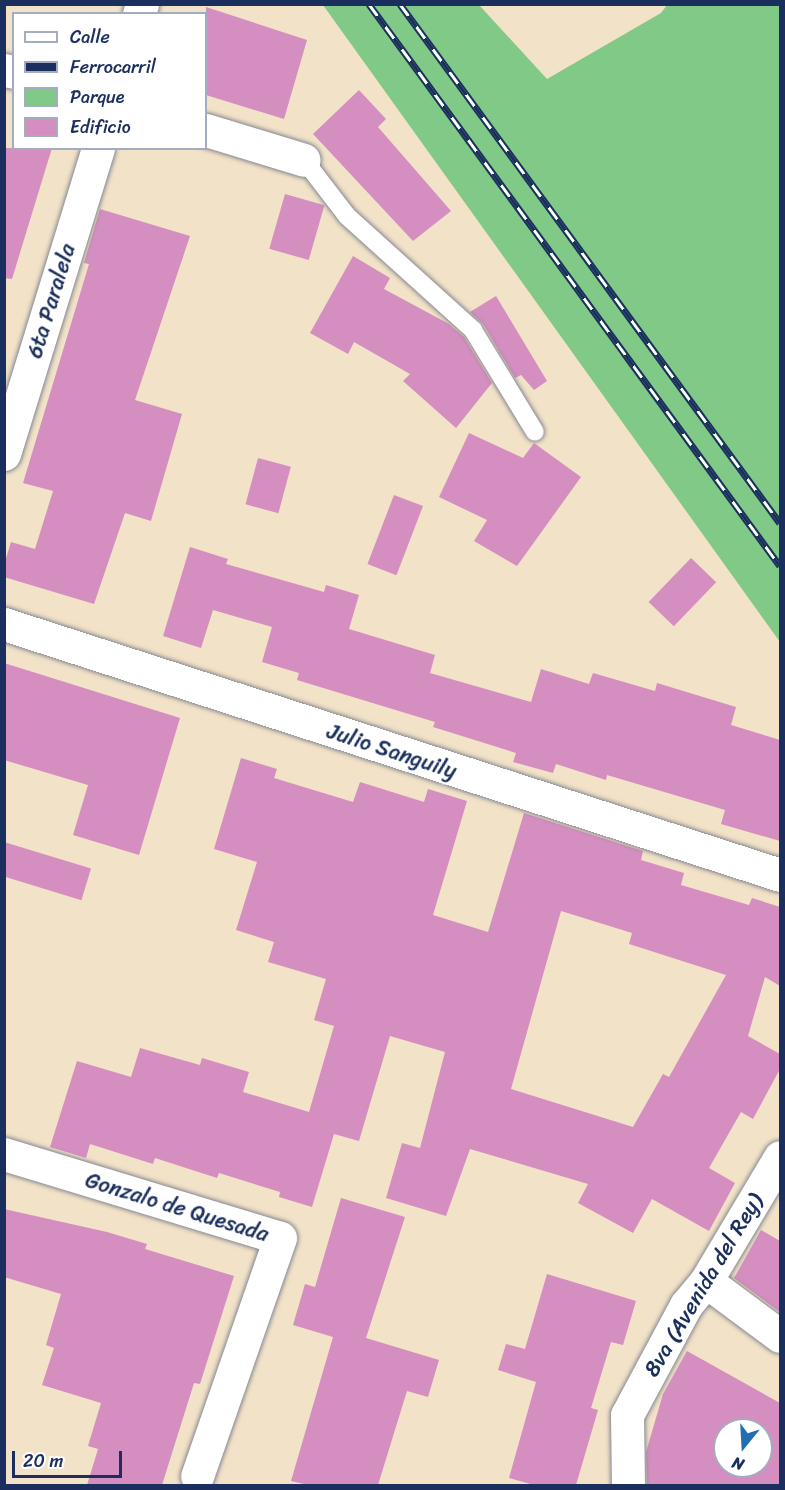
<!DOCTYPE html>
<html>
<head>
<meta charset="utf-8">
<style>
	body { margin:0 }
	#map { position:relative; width:785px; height:1490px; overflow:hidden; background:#f2e2c7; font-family:Sriracha,sans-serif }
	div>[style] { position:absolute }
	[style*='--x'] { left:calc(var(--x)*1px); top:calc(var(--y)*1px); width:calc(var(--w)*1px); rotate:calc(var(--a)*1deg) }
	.green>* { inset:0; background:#80c986 }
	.building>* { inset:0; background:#d58ec0; transform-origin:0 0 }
	.roads { filter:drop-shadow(0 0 2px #868892) drop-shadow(0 0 2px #868892) }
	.service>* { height:18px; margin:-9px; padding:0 9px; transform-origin:9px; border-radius:9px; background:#fff }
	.minor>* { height:33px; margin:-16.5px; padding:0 16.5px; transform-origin:16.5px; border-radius:16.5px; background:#fff }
	.rail>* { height:7px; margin-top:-3.5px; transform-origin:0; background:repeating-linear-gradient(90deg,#fff 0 14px,#1b2f5e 0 28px); box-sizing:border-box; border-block:2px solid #1b2f5e }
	span { translate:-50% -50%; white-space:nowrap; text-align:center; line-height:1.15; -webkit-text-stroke:5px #fff; paint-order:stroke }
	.street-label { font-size:22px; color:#1b2f5e }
	.frame { position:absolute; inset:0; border:6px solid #1b2f5e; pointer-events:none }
	.legend { position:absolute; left:12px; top:12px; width:195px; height:138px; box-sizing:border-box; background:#fff; border:2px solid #a4acbf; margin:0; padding:8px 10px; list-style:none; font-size:18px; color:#1b2f5e }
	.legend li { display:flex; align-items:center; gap:12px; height:30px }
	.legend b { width:30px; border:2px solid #a4acbf }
	.north { position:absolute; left:713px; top:1418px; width:60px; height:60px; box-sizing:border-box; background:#fff; border:2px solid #a4acbf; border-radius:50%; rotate:198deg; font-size:16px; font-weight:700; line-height:24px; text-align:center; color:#1b2f5e }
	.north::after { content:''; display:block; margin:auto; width:21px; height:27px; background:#1f6fb2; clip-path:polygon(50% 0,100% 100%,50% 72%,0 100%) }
	.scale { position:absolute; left:12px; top:1451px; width:110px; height:27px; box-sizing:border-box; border:3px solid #1b2f5e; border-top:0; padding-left:8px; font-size:18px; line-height:21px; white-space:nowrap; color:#1b2f5e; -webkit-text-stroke:4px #fff; paint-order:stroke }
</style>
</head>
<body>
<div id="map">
	<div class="green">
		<div style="clip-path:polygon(323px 5px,479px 5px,547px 79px,661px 13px,667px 5px,780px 5px,780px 642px)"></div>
	</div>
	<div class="building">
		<div style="clip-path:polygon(206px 7px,307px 40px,284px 119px,206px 95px)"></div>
		<div style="clip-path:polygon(359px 90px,386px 119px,378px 127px,451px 211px,413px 241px,313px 134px)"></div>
		<div style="clip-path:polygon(4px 148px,52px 148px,12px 279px,4px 278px)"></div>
		<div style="left:285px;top:194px;width:41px;height:57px;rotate:16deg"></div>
		<div style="clip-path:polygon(100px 209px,190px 236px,135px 400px,182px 414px,151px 521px,125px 513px,94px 604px,4px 577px,4px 565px,11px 542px,35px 549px,53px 491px,23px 483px,89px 264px,84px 263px)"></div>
		<div style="clip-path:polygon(353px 256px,390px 278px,384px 289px,449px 324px,464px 337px,492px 383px,456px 428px,403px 381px,410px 374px,354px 342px,348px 354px,310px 333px)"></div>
		<div style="clip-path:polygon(496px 296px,547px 381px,534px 390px,521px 375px,515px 378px,483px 324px,470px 312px)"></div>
		<div style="clip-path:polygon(469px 433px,523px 458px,534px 443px,581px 477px,517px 566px,474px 541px,487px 520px,439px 497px)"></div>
		<div style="left:258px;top:458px;width:34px;height:48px;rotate:15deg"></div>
		<div style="left:394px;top:495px;width:31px;height:74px;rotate:21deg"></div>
		<div style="clip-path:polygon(190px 547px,228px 559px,226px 564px,324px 592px,326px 585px,359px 595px,349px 629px,435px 655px,430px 673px,531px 702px,541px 669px,589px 684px,593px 673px,655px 691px,657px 683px,736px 707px,731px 725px,780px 740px,780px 841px,721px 824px,725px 810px,607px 775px,606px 780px,556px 764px,553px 773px,513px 762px,516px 753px,433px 727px,435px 722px,297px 680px,299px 673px,262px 662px,272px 627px,213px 610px,201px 648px,163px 636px)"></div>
		<div style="left:691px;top:558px;width:35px;height:61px;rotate:44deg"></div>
		<div style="clip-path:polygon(4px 663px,180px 718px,139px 855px,73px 835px,88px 785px,4px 760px)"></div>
		<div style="clip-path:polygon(evenodd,241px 758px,277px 769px,274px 778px,353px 802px,360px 782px,424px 802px,428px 789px,467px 801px,433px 915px,488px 932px,524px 813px,643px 851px,641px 860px,684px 873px,681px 885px,749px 905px,752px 898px,780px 907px,780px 986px,765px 977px,748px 1036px,780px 1054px,780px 1069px,753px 1119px,741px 1112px,709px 1168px,735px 1183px,709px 1231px,652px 1199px,633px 1233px,578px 1203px,588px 1184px,470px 1149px,446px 1216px,386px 1198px,402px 1143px,420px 1148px,445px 1052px,390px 1036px,359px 1141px,334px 1134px,312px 1207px,279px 1197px,280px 1192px,219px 1173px,217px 1178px,155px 1158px,153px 1164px,90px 1144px,86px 1158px,50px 1147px,77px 1061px,131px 1077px,140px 1048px,200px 1065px,202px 1058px,249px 1072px,243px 1092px,309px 1112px,334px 1026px,314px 1020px,326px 979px,268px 962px,274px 942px,236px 930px,257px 862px,214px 849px,241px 758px,561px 911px,632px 933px,629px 944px,726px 975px,669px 1077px,663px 1074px,633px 1127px,511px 1089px,561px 911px)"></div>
		<div style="left:4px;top:842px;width:91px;height:33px;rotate:17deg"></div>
		<div style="clip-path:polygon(341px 1198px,405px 1217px,366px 1338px,439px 1360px,428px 1397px,407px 1391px,378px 1485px,308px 1485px,291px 1481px,333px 1337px,293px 1325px,305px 1284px,315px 1287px)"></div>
		<div style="clip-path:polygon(4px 1209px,107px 1232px,147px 1244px,145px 1249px,234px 1276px,200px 1384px,194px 1383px,162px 1485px,87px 1485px,98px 1449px,88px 1446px,101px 1403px,42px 1385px,54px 1348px,46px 1345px,61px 1294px,4px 1277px)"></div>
		<div style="clip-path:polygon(761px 1230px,780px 1241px,780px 1312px,734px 1278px)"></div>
		<div style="clip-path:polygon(547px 1274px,636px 1301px,623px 1345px,611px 1342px,591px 1408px,598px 1410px,576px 1485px,534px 1485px,509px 1478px,536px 1382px,498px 1370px,506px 1344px,525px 1349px)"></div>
		<div style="clip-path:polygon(evenodd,687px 1351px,780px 1403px,780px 1485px,647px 1485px,646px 1452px,663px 1394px,687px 1351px,725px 1430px,761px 1430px,761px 1466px,725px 1466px,725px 1430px)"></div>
	</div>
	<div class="roads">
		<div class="service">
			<div style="--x:304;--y:160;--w:71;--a:52.5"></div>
			<div style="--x:347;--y:216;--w:170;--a:42.1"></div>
			<div style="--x:473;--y:330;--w:119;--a:58.7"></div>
		</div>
		<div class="minor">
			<div style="--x:139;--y:14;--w:10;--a:-73"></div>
			<div style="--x:4;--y:70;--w:10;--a:11"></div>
			<div style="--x:206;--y:130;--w:102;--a:17"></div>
			<div style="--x:4;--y:454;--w:320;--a:-72.9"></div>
			<div style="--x:4;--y:624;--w:816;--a:17.92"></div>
			<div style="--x:4;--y:1154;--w:288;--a:16.9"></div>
			<div style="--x:280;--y:1238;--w:252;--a:109.2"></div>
			<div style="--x:706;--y:1281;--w:92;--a:36.6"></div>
			<div style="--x:628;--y:1486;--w:71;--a:-90.8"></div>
			<div style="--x:627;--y:1415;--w:125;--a:-61.8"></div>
			<div style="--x:686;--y:1305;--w:31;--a:-50"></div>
			<div style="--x:706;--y:1281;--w:144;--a:-59.2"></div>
		</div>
	</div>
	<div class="rail">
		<div style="--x:369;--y:4;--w:696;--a:53.82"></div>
		<div style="--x:400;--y:4;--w:643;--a:53.79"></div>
	</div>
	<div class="street-label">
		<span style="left:51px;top:301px;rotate:-73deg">6ta Paralela</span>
		<span style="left:392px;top:751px;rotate:18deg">Julio Sanguily</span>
		<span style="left:177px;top:1207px;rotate:17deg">Gonzalo de Quesada</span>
		<span style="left:703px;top:1285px;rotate:-59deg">8va (Avenida del Rey)</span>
	</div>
	<div class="frame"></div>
	<ul class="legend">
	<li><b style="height:8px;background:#fff"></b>Calle</li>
	<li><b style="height:8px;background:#1b2f5e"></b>Ferrocarril</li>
	<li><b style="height:16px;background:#80c986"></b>Parque</li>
	<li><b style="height:16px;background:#d58ec0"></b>Edificio</li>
	</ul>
	<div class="north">N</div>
	<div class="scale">20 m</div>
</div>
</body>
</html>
